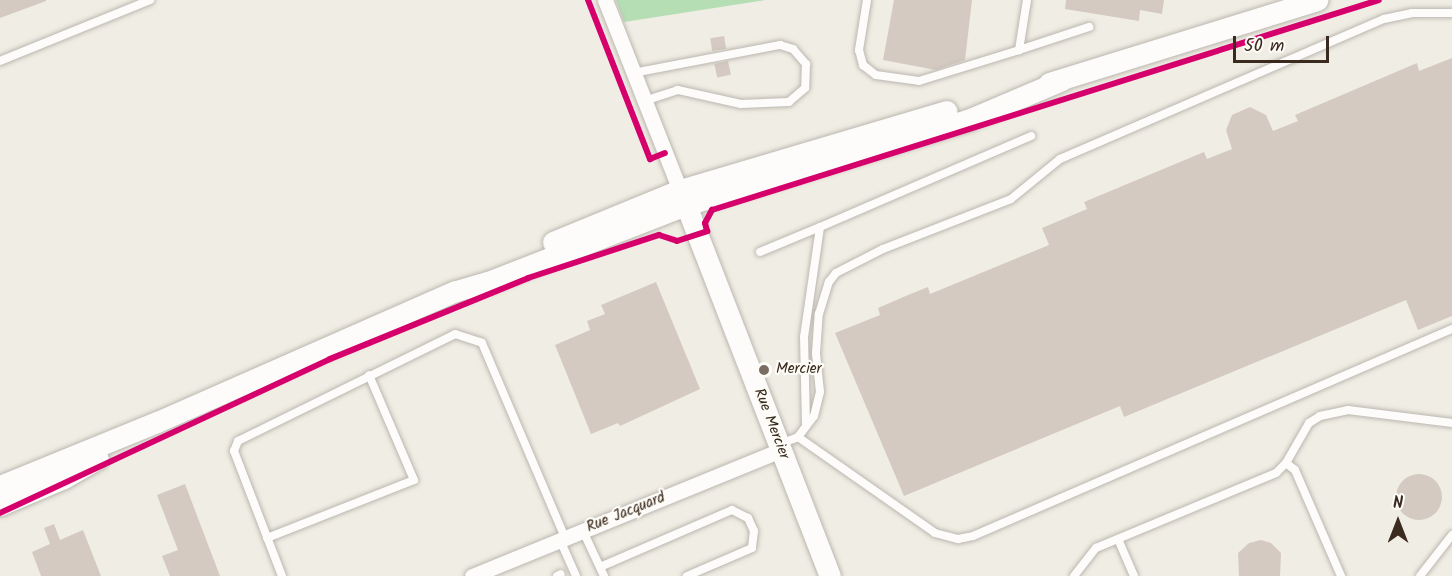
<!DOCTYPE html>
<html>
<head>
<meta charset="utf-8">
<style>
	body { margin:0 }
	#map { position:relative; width:1452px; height:576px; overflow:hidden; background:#f0ede4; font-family:Kalam,sans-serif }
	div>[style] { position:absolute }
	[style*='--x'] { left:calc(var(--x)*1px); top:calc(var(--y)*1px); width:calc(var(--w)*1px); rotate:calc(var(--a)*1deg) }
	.green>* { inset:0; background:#b5deb5 }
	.building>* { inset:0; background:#d4cac1; transform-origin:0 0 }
	.round { border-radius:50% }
	.roads { filter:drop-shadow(0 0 2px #bbb7b0) drop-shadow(0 0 2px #bbb7b0) }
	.lane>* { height:8px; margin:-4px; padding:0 4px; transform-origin:4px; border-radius:4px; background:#fdfcfb }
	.street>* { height:15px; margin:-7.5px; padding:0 7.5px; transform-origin:7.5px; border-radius:7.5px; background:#fdfcfb }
	.secondary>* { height:21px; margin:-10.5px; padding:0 10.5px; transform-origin:10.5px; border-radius:10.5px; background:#fdfcfb }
	.cycleway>* { height:6px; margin:-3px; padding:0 3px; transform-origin:3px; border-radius:3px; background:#d6006c }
	.dots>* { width:16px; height:16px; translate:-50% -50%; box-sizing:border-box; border:3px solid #fdfcf7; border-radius:50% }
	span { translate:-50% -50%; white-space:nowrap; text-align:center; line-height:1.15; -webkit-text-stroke:4.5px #fdfcf7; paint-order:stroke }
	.poi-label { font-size:15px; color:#3b2a1e }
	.left { translate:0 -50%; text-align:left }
	.street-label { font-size:15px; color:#3b2a1e }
	.north { position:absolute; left:1368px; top:492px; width:60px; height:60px; -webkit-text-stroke:4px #fdfcf7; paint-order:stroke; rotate:0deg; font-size:16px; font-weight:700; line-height:24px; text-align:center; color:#3b2a1e }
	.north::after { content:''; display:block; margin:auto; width:21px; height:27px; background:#3b2a1e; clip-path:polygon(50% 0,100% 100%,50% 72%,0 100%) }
	.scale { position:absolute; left:1233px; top:36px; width:96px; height:27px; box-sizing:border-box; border:3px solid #3b2a1e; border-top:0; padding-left:8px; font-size:18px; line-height:21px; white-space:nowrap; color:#3b2a1e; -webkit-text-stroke:4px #fdfcf7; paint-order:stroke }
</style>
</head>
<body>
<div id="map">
	<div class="green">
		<div style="clip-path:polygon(616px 0,765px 0,624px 22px)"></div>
	</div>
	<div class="building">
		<div style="clip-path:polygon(0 0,46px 0,46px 1px,0 18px)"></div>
		<div style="clip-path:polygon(894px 0,972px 0,965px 60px,936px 70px,883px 60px)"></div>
		<div style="clip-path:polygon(1066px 0,1164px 0,1162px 14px,1140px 10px,1139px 21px,1065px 9px)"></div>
		<div style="left:724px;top:36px;width:13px;height:14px;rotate:81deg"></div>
		<div style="clip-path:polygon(1452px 58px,1452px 316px,1418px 330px,1406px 300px,1124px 417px,1120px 406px,904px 496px,835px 333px,880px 315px,878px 308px,908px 295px,928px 287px,930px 294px,1049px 245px,1042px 228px,1087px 209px,1084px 202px,1204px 152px,1207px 159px,1232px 149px,1226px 130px,1232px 115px,1250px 107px,1266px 115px,1273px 131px,1298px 121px,1295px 115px,1417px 63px,1419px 71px)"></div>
		<div style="left:728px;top:61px;width:14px;height:14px;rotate:78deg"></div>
		<div style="clip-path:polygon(656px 282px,700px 389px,620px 426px,618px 423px,591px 434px,555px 345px,590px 330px,587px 321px,605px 314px,601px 305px)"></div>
		<div class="round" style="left:1396px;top:474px;width:46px;height:46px"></div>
		<div style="clip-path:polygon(185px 484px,220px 576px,170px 576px,162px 556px,178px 550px,157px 495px)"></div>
		<div style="clip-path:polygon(54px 524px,60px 540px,83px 530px,101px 576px,41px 576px,32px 552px,50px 544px,44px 528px)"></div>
		<div style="clip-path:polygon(1261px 540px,1271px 543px,1281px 553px,1280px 576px,1239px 576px,1238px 553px,1249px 543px)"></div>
	</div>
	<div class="roads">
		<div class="lane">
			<div style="--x:867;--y:0;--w:51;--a:99.1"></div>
			<div style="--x:859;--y:50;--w:16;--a:75"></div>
			<div style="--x:863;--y:65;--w:16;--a:38"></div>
			<div style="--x:876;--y:75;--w:43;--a:7.9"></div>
			<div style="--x:919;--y:81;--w:105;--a:-17.2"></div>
			<div style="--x:1027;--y:0;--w:51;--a:99.1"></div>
			<div style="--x:1019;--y:50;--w:74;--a:-18.2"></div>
			<div style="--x:0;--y:61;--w:162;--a:-22.1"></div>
			<div style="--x:633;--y:73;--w:150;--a:-10.8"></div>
			<div style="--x:780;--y:45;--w:14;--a:17"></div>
			<div style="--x:793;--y:49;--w:20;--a:49"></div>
			<div style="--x:806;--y:64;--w:24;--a:92"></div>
			<div style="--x:805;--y:88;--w:21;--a:139"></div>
			<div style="--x:789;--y:102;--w:48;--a:177.6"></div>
			<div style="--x:741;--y:104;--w:65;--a:-167.5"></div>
			<div style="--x:678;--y:90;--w:36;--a:162"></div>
			<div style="--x:760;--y:252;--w:65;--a:-22.6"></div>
			<div style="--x:806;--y:424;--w:87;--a:-91.3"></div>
			<div style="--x:804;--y:337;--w:111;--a:-81.7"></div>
			<div style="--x:820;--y:227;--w:230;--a:-23.3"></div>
			<div style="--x:798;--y:437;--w:167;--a:35"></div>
			<div style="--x:935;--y:533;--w:24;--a:15"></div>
			<div style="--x:958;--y:539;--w:15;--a:-11"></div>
			<div style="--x:973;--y:536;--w:522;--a:-23.37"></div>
			<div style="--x:780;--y:444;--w:19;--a:-21"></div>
			<div style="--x:798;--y:437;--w:26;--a:-53"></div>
			<div style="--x:814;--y:416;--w:25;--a:-76"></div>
			<div style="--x:820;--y:392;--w:39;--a:-96"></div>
			<div style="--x:816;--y:353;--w:39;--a:-86"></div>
			<div style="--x:819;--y:314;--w:34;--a:-73"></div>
			<div style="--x:829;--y:282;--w:11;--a:-52"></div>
			<div style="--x:836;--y:273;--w:53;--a:-27.1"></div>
			<div style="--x:883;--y:249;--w:137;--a:-21.3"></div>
			<div style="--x:1011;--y:199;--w:63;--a:-39.2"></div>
			<div style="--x:1060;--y:159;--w:353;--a:-23.4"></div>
			<div style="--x:1384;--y:19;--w:29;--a:-12"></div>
			<div style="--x:1412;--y:13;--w:40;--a:0"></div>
			<div style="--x:1286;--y:463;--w:11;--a:38"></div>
			<div style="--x:1295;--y:470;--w:116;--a:66.5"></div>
			<div style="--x:583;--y:531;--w:50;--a:65"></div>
			<div style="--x:267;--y:538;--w:158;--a:-21.5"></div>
			<div style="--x:414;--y:480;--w:114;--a:-113.2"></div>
			<div style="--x:1118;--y:539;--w:40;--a:66.6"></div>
			<div style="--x:560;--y:540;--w:39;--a:66"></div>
			<div style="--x:600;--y:567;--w:144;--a:-23.4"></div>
			<div style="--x:732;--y:510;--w:18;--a:27"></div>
			<div style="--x:748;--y:518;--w:14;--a:65"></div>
			<div style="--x:754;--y:531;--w:17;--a:97"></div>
			<div style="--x:752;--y:548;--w:71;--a:156.7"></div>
			<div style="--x:282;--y:576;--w:134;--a:-111"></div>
			<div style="--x:234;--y:451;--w:11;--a:-68"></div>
			<div style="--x:238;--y:441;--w:242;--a:-26.2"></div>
			<div style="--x:455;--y:334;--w:28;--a:18"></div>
			<div style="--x:482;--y:343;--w:212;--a:66.9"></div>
			<div style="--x:557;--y:576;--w:4;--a:-27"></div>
			<div style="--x:1074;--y:576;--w:36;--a:-52"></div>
			<div style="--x:1096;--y:548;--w:195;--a:-22.6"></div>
			<div style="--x:1276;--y:473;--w:14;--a:-45"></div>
			<div style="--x:1286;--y:463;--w:46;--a:-60.1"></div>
			<div style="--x:1309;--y:423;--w:13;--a:-32"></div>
			<div style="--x:1320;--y:416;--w:29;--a:-12"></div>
			<div style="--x:1348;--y:410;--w:105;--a:7.1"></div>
			<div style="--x:1420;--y:576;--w:52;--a:-52"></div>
		</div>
		<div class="street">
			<div style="--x:605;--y:0;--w:213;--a:68.5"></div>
			<div style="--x:472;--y:576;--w:334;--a:-22.2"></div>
		</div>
		<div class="secondary">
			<div style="--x:1049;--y:83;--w:281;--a:-17.2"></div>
			<div style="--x:686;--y:205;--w:398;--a:68.8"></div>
			<div style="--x:553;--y:242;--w:137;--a:-22.3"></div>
			<div style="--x:680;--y:190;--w:278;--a:-16.5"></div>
			<div style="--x:0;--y:486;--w:170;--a:-22.2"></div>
			<div style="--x:157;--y:422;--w:326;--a:-23.7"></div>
			<div style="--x:456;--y:291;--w:33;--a:-16"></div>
			<div style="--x:488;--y:282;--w:212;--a:-21.3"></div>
			<div style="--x:686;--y:205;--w:297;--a:-16.8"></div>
			<div style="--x:970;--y:119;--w:100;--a:-23"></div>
			<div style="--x:0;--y:505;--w:69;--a:-22.9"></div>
			<div style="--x:64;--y:478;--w:39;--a:-30"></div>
		</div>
	</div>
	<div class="cycleway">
		<div style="--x:588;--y:0;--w:171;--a:68.7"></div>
		<div style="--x:650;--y:159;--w:16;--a:-22"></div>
		<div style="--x:0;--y:513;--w:364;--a:-25"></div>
		<div style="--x:330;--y:359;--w:214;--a:-22.2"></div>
		<div style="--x:528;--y:278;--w:138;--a:-18.2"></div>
		<div style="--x:659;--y:235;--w:19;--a:18"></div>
		<div style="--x:677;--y:241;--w:32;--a:-18"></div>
		<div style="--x:707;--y:231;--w:8;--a:-104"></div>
		<div style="--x:705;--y:223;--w:15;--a:-62"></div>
		<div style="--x:712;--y:210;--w:699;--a:-17.48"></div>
	</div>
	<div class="dots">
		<div style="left:764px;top:370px;background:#7a6e63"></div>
	</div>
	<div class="poi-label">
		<span class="left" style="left:776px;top:370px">Mercier</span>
	</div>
	<div class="street-label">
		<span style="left:771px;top:424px;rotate:69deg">Rue Mercier</span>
		<span style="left:626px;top:513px;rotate:-22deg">Rue Jacquard</span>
	</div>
	<div class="north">N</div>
	<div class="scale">50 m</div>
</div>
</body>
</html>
